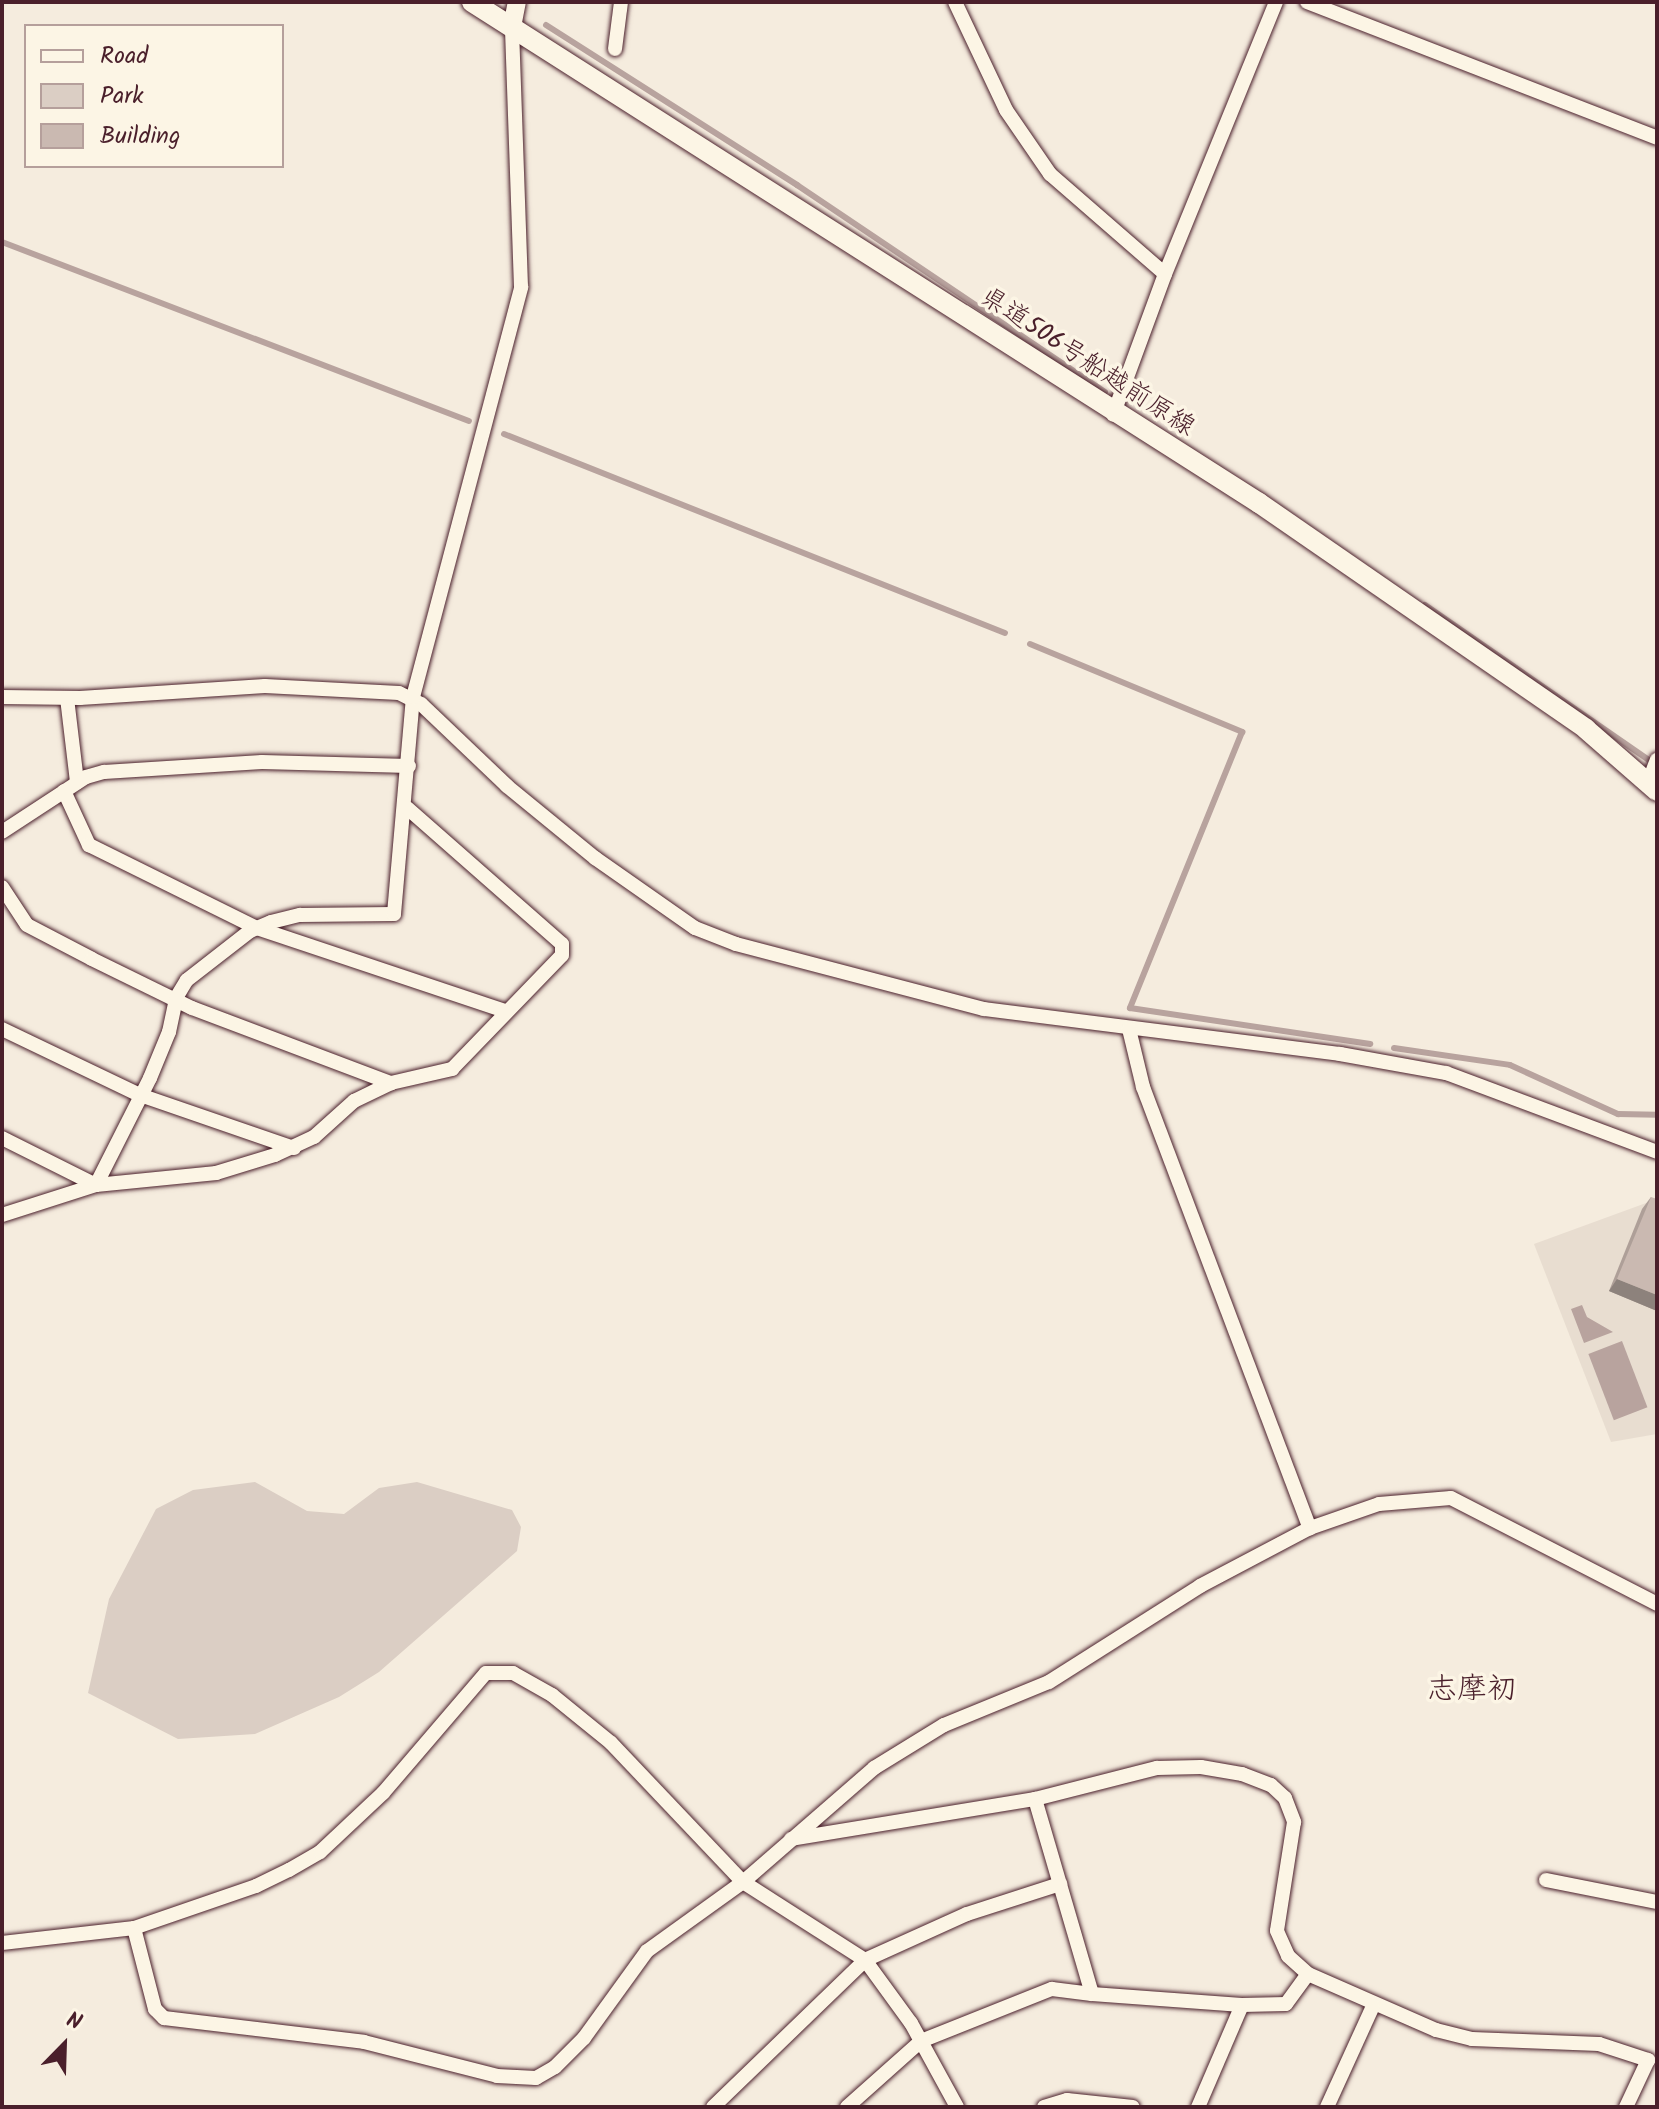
<!DOCTYPE html>
<html>
<head>
<meta charset="utf-8">
<style>
	body { margin:0 }
	#map { position:relative; width:1659px; height:2109px; overflow:hidden; background:#f5ecde; font-family:Kalam,"Klee One",sans-serif }
	div>[style] { position:absolute }
	[style*='--x'] { left:calc(var(--x)*1px); top:calc(var(--y)*1px); width:calc(var(--w)*1px); rotate:calc(var(--a)*1deg) }
	.built>* { inset:0; background:#e8ddd0 }
	.green>* { inset:0; background:#dbcec4 }
	.water>* { inset:0; background:#b8a39e; transform-origin:0 0 }
	.stream>* { height:6px; margin:-3px; padding:0 3px; transform-origin:3px; border-radius:3px; background:#b8a39e }
	.roads { filter:drop-shadow(0 0 2px #4a1f2b) drop-shadow(0 0 2px #4a1f2b) }
	.minor>* { height:14px; margin:-7px; padding:0 7px; transform-origin:7px; border-radius:7px; background:#fcf5e5 }
	.tertiary>* { height:18px; margin:-9px; padding:0 9px; transform-origin:9px; border-radius:9px; background:#fcf5e5 }
	.secondary>* { height:20px; margin:-10px; padding:0 10px; transform-origin:10px; border-radius:10px; background:#fcf5e5 }
	.wall>* { inset:0; background:#ae9f98 }
	.shaded-wall>* { inset:0; background:#8d827c }
	.building>* { inset:0; background:#cab9b1 }
	span { translate:-50% -50%; white-space:nowrap; text-align:center; line-height:1.15; -webkit-text-stroke:7px #fcf5e5; paint-order:stroke }
	.street-label { font-size:26px; color:#4a1f2b }
	.quarter-label { font-size:30px; color:#4a1f2b }
	.frame { position:absolute; inset:0; border:4px solid #4a1f2b; pointer-events:none }
	.legend { position:absolute; left:24px; top:24px; width:260px; height:144px; box-sizing:border-box; background:#fcf5e5; border:2px solid #b59f9b; margin:0; padding:10px 14px; list-style:none; font-size:24px; color:#4a1f2b }
	.legend li { display:flex; align-items:center; gap:16px; height:40px }
	.legend b { width:40px; border:2px solid #b59f9b }
	.north { position:absolute; left:24px; top:2005px; width:80px; height:80px; -webkit-text-stroke:6px #fcf5e5; paint-order:stroke; rotate:23deg; font-size:22px; font-weight:700; line-height:32px; text-align:center; color:#4a1f2b }
	.north::after { content:''; display:block; margin:auto; width:28px; height:36px; background:#4a1f2b; clip-path:polygon(50% 0,100% 100%,50% 72%,0 100%) }
</style>
</head>
<body>
<div id="map">
	<div class="built">
		<div style="clip-path:polygon(1657px 1199px,1657px 1434px,1611px 1442px,1534px 1244px)"></div>
	</div>
	<div class="green">
		<div style="clip-path:polygon(255px 1482px,307px 1511px,344px 1514px,379px 1488px,417px 1482px,512px 1510px,521px 1527px,517px 1551px,379px 1672px,339px 1697px,255px 1734px,178px 1739px,88px 1693px,109px 1599px,156px 1509px,193px 1490px)"></div>
	</div>
	<div class="water">
		<div style="clip-path:polygon(1582px 1305px,1587px 1317px,1613px 1332px,1584px 1343px,1571px 1309px)"></div>
		<div style="left:1622px;top:1341px;width:71px;height:36px;rotate:69deg"></div>
	</div>
	<div class="stream">
		<div style="--x:546;--y:25;--w:298;--a:32.5"></div>
		<div style="--x:797;--y:185;--w:371;--a:33.9"></div>
		<div style="--x:2;--y:242;--w:500;--a:20.97"></div>
		<div style="--x:504;--y:434;--w:539;--a:21.66"></div>
		<div style="--x:1425;--y:605;--w:281;--a:34.7"></div>
		<div style="--x:1030;--y:644;--w:230;--a:22.5"></div>
		<div style="--x:1242;--y:732;--w:298;--a:112.1"></div>
		<div style="--x:1130;--y:1008;--w:243;--a:8.5"></div>
		<div style="--x:1394;--y:1048;--w:117;--a:8.3"></div>
		<div style="--x:1510;--y:1065;--w:119;--a:24.4"></div>
		<div style="--x:1618;--y:1114;--w:39;--a:1"></div>
	</div>
	<div class="roads">
		<div class="minor">
			<div style="--x:955;--y:2;--w:119;--a:64.7"></div>
			<div style="--x:1006;--y:110;--w:78;--a:55.5"></div>
			<div style="--x:1050;--y:174;--w:152;--a:41"></div>
			<div style="--x:1165;--y:274;--w:150;--a:110.2"></div>
			<div style="--x:1307;--y:2;--w:375;--a:21.2"></div>
			<div style="--x:615;--y:49;--w:47;--a:-82.7"></div>
			<div style="--x:1165;--y:274;--w:294;--a:-67.8"></div>
			<div style="--x:2;--y:697;--w:78;--a:0.7"></div>
			<div style="--x:80;--y:698;--w:185;--a:-3.7"></div>
			<div style="--x:265;--y:686;--w:134;--a:3"></div>
			<div style="--x:399;--y:693;--w:25;--a:27"></div>
			<div style="--x:421;--y:704;--w:119;--a:43.6"></div>
			<div style="--x:507;--y:786;--w:114;--a:39.3"></div>
			<div style="--x:595;--y:858;--w:122;--a:35"></div>
			<div style="--x:695;--y:928;--w:44;--a:21.3"></div>
			<div style="--x:736;--y:944;--w:256;--a:14.7"></div>
			<div style="--x:984;--y:1009;--w:359;--a:7.2"></div>
			<div style="--x:1340;--y:1054;--w:108;--a:10.2"></div>
			<div style="--x:1446;--y:1073;--w:225;--a:20.5"></div>
			<div style="--x:67;--y:698;--w:85;--a:83.2"></div>
			<div style="--x:1648;--y:783;--w:25;--a:-69"></div>
			<div style="--x:64;--y:791;--w:60;--a:65.2"></div>
			<div style="--x:89;--y:845;--w:187;--a:26.3"></div>
			<div style="--x:257;--y:928;--w:262;--a:18.5"></div>
			<div style="--x:2;--y:832;--w:100;--a:-33.2"></div>
			<div style="--x:86;--y:777;--w:19;--a:-16"></div>
			<div style="--x:104;--y:772;--w:158;--a:-3.6"></div>
			<div style="--x:262;--y:762;--w:147;--a:1.6"></div>
			<div style="--x:2;--y:887;--w:45;--a:56.7"></div>
			<div style="--x:27;--y:925;--w:73;--a:27.6"></div>
			<div style="--x:92;--y:959;--w:111;--a:26.1"></div>
			<div style="--x:192;--y:1008;--w:213;--a:20.7"></div>
			<div style="--x:2;--y:1029;--w:153;--a:25.6"></div>
			<div style="--x:140;--y:1095;--w:163;--a:19"></div>
			<div style="--x:1129;--y:1029;--w:60;--a:76.4"></div>
			<div style="--x:1143;--y:1087;--w:472;--a:69.3"></div>
			<div style="--x:2;--y:1138;--w:105;--a:26.6"></div>
			<div style="--x:96;--y:1185;--w:120;--a:-63.2"></div>
			<div style="--x:150;--y:1078;--w:50;--a:-67.6"></div>
			<div style="--x:169;--y:1032;--w:35;--a:-78"></div>
			<div style="--x:176;--y:998;--w:21;--a:-59"></div>
			<div style="--x:187;--y:980;--w:80;--a:-37.9"></div>
			<div style="--x:250;--y:931;--w:23;--a:-23"></div>
			<div style="--x:271;--y:922;--w:30;--a:-14"></div>
			<div style="--x:300;--y:915;--w:94;--a:-0.6"></div>
			<div style="--x:394;--y:914;--w:218;--a:-85"></div>
			<div style="--x:413;--y:697;--w:424;--a:-75.2"></div>
			<div style="--x:521;--y:287;--w:260;--a:-92"></div>
			<div style="--x:2;--y:1215;--w:99;--a:-17.7"></div>
			<div style="--x:96;--y:1185;--w:121;--a:-5.7"></div>
			<div style="--x:216;--y:1173;--w:62;--a:-17"></div>
			<div style="--x:275;--y:1155;--w:43;--a:-24.8"></div>
			<div style="--x:314;--y:1137;--w:54;--a:-42"></div>
			<div style="--x:354;--y:1101;--w:41;--a:-25.9"></div>
			<div style="--x:391;--y:1083;--w:63;--a:-12.9"></div>
			<div style="--x:452;--y:1069;--w:158;--a:-46"></div>
			<div style="--x:562;--y:955;--w:11;--a:-90"></div>
			<div style="--x:562;--y:944;--w:206;--a:-138.7"></div>
			<div style="--x:1035;--y:1799;--w:203;--a:73.7"></div>
			<div style="--x:1092;--y:1994;--w:150;--a:4.2"></div>
			<div style="--x:1242;--y:2005;--w:111;--a:113.3"></div>
			<div style="--x:791;--y:1839;--w:247;--a:-9.3"></div>
			<div style="--x:1035;--y:1799;--w:126;--a:-14.3"></div>
			<div style="--x:1157;--y:1768;--w:44;--a:-1.3"></div>
			<div style="--x:1201;--y:1767;--w:42;--a:9.7"></div>
			<div style="--x:1242;--y:1774;--w:31;--a:21"></div>
			<div style="--x:1271;--y:1785;--w:19;--a:43"></div>
			<div style="--x:1285;--y:1798;--w:26;--a:69"></div>
			<div style="--x:1294;--y:1822;--w:110;--a:98.9"></div>
			<div style="--x:1277;--y:1931;--w:27;--a:66"></div>
			<div style="--x:1288;--y:1956;--w:27;--a:42"></div>
			<div style="--x:1308;--y:1974;--w:140;--a:23.6"></div>
			<div style="--x:1436;--y:2030;--w:37;--a:14"></div>
			<div style="--x:1472;--y:2039;--w:127;--a:2.3"></div>
			<div style="--x:1599;--y:2044;--w:52;--a:18.1"></div>
			<div style="--x:1648;--y:2060;--w:52;--a:115.1"></div>
			<div style="--x:1546;--y:1880;--w:113;--a:11.2"></div>
			<div style="--x:134;--y:1928;--w:84;--a:75.5"></div>
			<div style="--x:155;--y:2009;--w:13;--a:45"></div>
			<div style="--x:164;--y:2018;--w:201;--a:6.8"></div>
			<div style="--x:364;--y:2042;--w:137;--a:14.3"></div>
			<div style="--x:497;--y:2076;--w:39;--a:3"></div>
			<div style="--x:536;--y:2078;--w:22;--a:-30"></div>
			<div style="--x:555;--y:2067;--w:41;--a:-45"></div>
			<div style="--x:584;--y:2038;--w:107;--a:-54.1"></div>
			<div style="--x:647;--y:1951;--w:118;--a:-35.7"></div>
			<div style="--x:743;--y:1882;--w:174;--a:-41"></div>
			<div style="--x:874;--y:1768;--w:82;--a:-31.6"></div>
			<div style="--x:944;--y:1725;--w:113;--a:-22.3"></div>
			<div style="--x:1049;--y:1682;--w:179;--a:-32.4"></div>
			<div style="--x:1200;--y:1586;--w:124;--a:-27.8"></div>
			<div style="--x:1310;--y:1528;--w:73;--a:-19.2"></div>
			<div style="--x:1379;--y:1504;--w:72;--a:-4.8"></div>
			<div style="--x:1451;--y:1498;--w:232;--a:27.2"></div>
			<div style="--x:2;--y:1943;--w:133;--a:-6.5"></div>
			<div style="--x:134;--y:1928;--w:129;--a:-19"></div>
			<div style="--x:256;--y:1886;--w:37;--a:-26"></div>
			<div style="--x:289;--y:1870;--w:36;--a:-30"></div>
			<div style="--x:320;--y:1852;--w:86;--a:-43.1"></div>
			<div style="--x:383;--y:1793;--w:158;--a:-49.4"></div>
			<div style="--x:486;--y:1673;--w:27;--a:0"></div>
			<div style="--x:513;--y:1673;--w:45;--a:29.4"></div>
			<div style="--x:552;--y:1695;--w:76;--a:39.1"></div>
			<div style="--x:611;--y:1743;--w:192;--a:46.5"></div>
			<div style="--x:743;--y:1882;--w:145;--a:32.6"></div>
			<div style="--x:865;--y:1960;--w:78;--a:53.9"></div>
			<div style="--x:911;--y:2023;--w:96;--a:61.3"></div>
			<div style="--x:1242;--y:2005;--w:44;--a:-1.3"></div>
			<div style="--x:1286;--y:2004;--w:37;--a:-54"></div>
			<div style="--x:713;--y:2107;--w:211;--a:-44"></div>
			<div style="--x:865;--y:1960;--w:112;--a:-24.3"></div>
			<div style="--x:967;--y:1914;--w:98;--a:-17.9"></div>
			<div style="--x:847;--y:2107;--w:99;--a:-41.7"></div>
			<div style="--x:921;--y:2041;--w:141;--a:-21.7"></div>
			<div style="--x:1052;--y:1989;--w:40;--a:7.1"></div>
			<div style="--x:1044;--y:2107;--w:24;--a:-17"></div>
			<div style="--x:1067;--y:2100;--w:66;--a:6.1"></div>
			<div style="--x:1327;--y:2107;--w:111;--a:-65.5"></div>
		</div>
		<div class="tertiary">
			<div style="--x:512;--y:27;--w:25;--a:-79"></div>
		</div>
		<div class="secondary">
			<div style="--x:472;--y:2;--w:933;--a:32.48"></div>
			<div style="--x:1259;--y:503;--w:397;--a:34.6"></div>
			<div style="--x:1586;--y:729;--w:94;--a:41.1"></div>
		</div>
	</div>
	<div class="wall">
		<div style="clip-path:polygon(1651px 1197px,1657px 1311px,1609px 1291px,1642px 1209px)"></div>
	</div>
	<div class="shaded-wall">
		<div style="clip-path:polygon(1617px 1279px,1657px 1295px,1657px 1311px,1609px 1291px)"></div>
	</div>
	<div class="building">
		<div style="clip-path:polygon(1651px 1197px,1657px 1199px,1657px 1295px,1617px 1279px)"></div>
	</div>
	<div class="street-label">
		<span style="left:1087px;top:363px;rotate:33deg">県道506号船越前原線</span>
	</div>
	<div class="quarter-label">
		<span style="left:1472px;top:1690px">志摩初</span>
	</div>
	<div class="frame"></div>
	<ul class="legend">
	<li><b style="height:10px;background:#fcf5e5"></b>Road</li>
	<li><b style="height:22px;background:#dbcec4"></b>Park</li>
	<li><b style="height:22px;background:#cab9b1"></b>Building</li>
	</ul>
	<div class="north">N</div>
</div>
</body>
</html>
